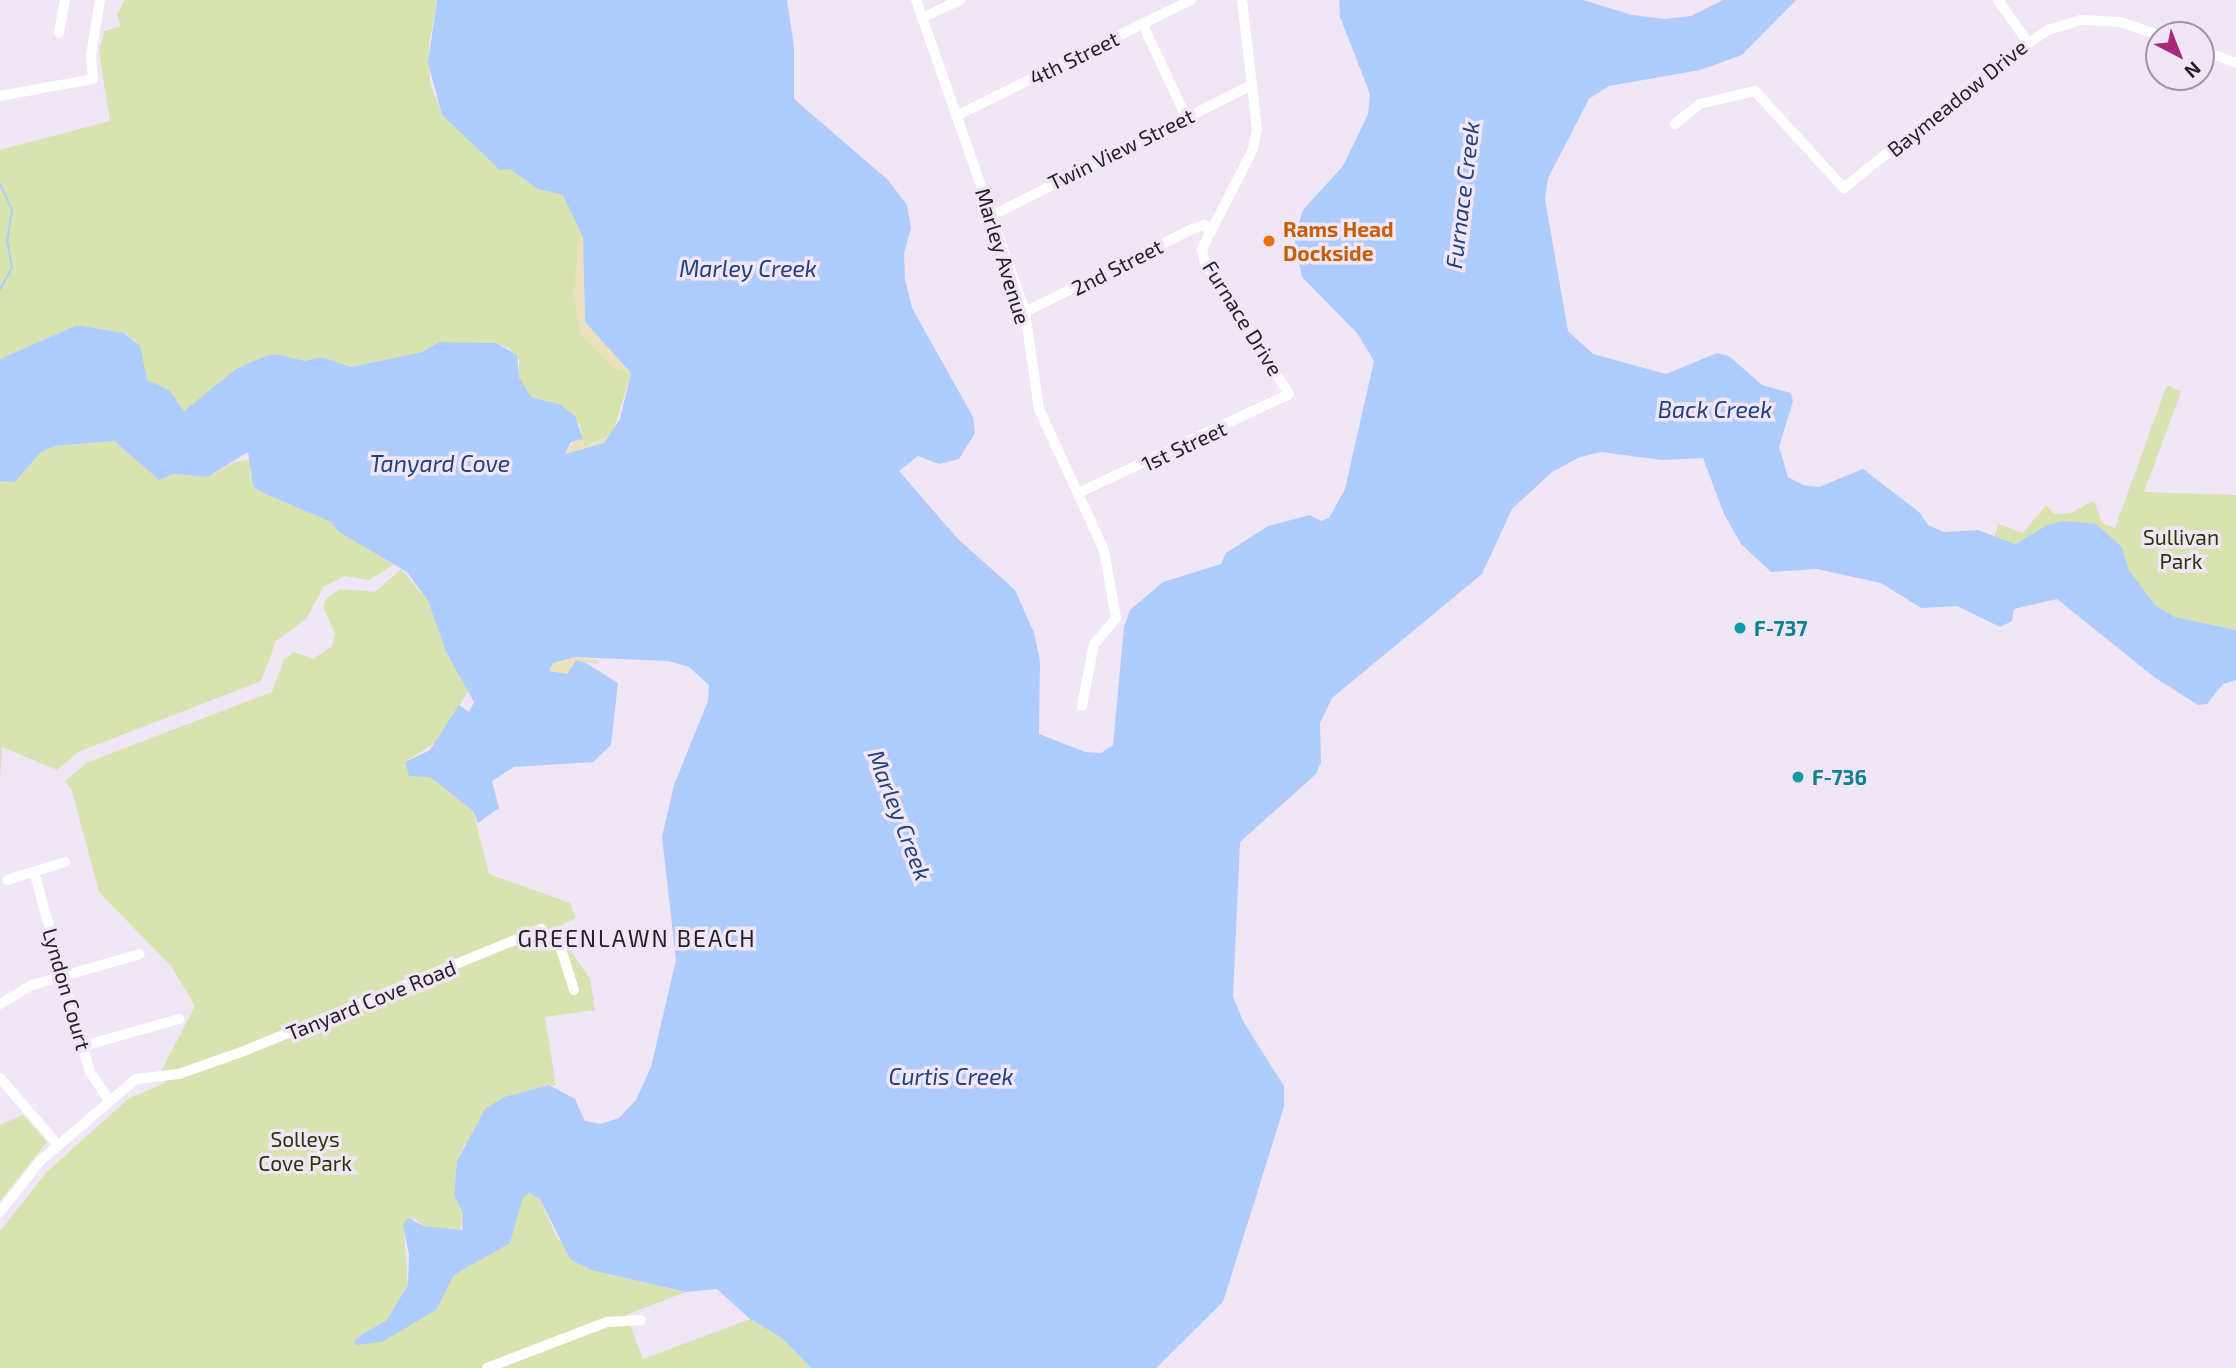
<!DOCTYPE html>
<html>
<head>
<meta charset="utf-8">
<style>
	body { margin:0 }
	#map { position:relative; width:2236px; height:1368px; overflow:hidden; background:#f0e6f6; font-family:"Exo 2",sans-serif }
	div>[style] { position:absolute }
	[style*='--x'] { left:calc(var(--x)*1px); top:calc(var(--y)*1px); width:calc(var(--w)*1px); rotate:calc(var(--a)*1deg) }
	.green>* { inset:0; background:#d8e3b0 }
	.sand>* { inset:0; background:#ebe1bc }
	.water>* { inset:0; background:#afccfe }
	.stream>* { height:2px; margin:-1px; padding:0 1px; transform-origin:1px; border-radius:1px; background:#afccfe }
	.minor>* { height:10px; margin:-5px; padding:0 5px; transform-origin:5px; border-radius:5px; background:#fff }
	.dots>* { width:19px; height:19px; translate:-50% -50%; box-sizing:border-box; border:4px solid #f0e6f6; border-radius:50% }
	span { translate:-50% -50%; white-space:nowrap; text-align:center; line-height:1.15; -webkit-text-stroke:7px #f0e6f6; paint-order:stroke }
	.street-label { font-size:21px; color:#231f25 }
	.food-label { font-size:21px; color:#c56008; font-weight:700 }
	.left { translate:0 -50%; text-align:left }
	.park-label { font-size:21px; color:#2d3408 }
	.culture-label { font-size:21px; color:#0d838f; font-weight:700 }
	.water-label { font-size:23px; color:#22417d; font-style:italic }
	.neighbourhood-label { font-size:23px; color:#231f25; letter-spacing:2px }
	.north { position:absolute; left:2145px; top:21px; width:70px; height:70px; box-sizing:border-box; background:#f0e6f6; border:2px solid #9e96a2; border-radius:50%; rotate:138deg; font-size:19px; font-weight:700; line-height:28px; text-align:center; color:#231f25 }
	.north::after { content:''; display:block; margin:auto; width:24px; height:32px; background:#a82a7b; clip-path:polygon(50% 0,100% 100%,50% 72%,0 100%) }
</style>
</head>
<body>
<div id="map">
	<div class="green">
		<div style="clip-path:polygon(125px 0,437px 0,429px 45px,430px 82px,442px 115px,500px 169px,510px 169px,538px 189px,563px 195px,573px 210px,583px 237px,578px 245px,574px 298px,581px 335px,631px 373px,613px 433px,584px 447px,580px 424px,548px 401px,531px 397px,519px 377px,519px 360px,509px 348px,496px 343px,439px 342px,422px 352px,351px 367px,322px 357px,305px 361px,277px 354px,265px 356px,237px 369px,184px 411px,147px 380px,136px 341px,124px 333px,77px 325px,0 359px,0 150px,110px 121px,99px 52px,104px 31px,121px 26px,117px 14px)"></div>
		<div style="clip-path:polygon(2167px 385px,2181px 392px,2144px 492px,2236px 495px,2236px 630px,2175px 617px,2155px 605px,2129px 570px,2122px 547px,2079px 524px,2063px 521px,2047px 525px,2015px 544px,1994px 537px,1999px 524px,2023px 533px,2046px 505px,2054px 514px,2070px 513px,2094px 501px,2102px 523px,2115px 528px)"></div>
		<div style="clip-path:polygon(114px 441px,159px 480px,174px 474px,208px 477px,235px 462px,252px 459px,250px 475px,261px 492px,331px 522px,393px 565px,369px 580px,345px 576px,324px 586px,306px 619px,276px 641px,261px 681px,78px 752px,57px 770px,2px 747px,0 781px,0 481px,15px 482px,40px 453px,55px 446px)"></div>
		<div style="clip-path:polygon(401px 569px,428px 601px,446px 652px,469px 690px,438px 741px,405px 762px,410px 775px,430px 777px,473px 811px,489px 874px,570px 903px,576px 918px,555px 928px,590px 979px,595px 1010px,545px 1017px,556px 1086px,549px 1085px,465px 1144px,457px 1161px,454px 1194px,463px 1214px,460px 1232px,424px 1226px,414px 1218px,404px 1233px,408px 1285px,386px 1321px,354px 1341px,436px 1310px,454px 1275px,510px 1242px,522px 1197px,529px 1193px,540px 1199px,557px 1238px,591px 1270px,686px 1292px,626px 1315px,643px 1359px,750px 1319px,782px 1338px,811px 1368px,0 1368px,0 1231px,47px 1172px,128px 1099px,165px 1083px,162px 1070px,195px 1006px,171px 966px,99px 892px,72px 791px,65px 781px,86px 763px,272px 692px,284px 659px,294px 652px,313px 659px,332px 646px,335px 634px,323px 607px,327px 598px,340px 589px,375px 592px)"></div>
		<div style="clip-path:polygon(23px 1115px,47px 1142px,0 1201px,0 1125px)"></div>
	</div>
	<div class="sand">
		<div style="clip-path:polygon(583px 237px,585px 322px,631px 373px,614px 368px,581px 335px,574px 298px,578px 245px)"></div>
		<div style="clip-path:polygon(613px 433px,599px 447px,565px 454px,574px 441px,583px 439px,582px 445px,588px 446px)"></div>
		<div style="clip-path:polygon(575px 657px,599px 660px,597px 664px,576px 660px,567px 674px,549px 671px,553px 663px)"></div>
	</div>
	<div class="water">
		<div style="clip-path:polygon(437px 0,787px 0,794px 47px,794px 99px,888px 180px,907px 205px,911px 228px,904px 253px,905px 279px,912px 308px,973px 417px,975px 433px,959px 459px,939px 464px,918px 456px,899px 471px,958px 539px,1015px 590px,1034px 633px,1040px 661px,1039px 734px,1085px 752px,1101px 753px,1113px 745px,1124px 627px,1130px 610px,1163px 582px,1221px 564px,1226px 553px,1268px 526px,1310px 515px,1321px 521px,1329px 518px,1345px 489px,1374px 361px,1357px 333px,1302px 277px,1294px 238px,1303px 210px,1343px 166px,1368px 114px,1370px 94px,1340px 17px,1339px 0,1583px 0,1632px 15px,1665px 19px,1691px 16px,1723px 0,1796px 0,1742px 55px,1700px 70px,1609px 86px,1589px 99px,1548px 178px,1545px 199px,1568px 331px,1593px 354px,1666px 374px,1717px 353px,1729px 356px,1762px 385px,1791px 393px,1793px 401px,1779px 447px,1788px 477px,1803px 485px,1819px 487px,1863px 469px,1919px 512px,1928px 525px,1944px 532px,1978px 530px,2015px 544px,2047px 525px,2063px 521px,2096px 524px,2122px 547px,2129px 570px,2155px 605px,2175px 617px,2236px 630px,2236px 680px,2223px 684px,2207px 704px,2198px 705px,2154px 677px,2057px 599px,2014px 609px,2012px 621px,2000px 627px,1957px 606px,1921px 608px,1881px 583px,1817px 569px,1771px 572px,1741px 544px,1724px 514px,1703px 458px,1662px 460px,1601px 452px,1580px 457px,1552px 472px,1512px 509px,1482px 574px,1332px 698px,1320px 723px,1321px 762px,1316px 774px,1240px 842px,1233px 997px,1244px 1023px,1284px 1086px,1284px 1107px,1223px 1302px,1156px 1368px,811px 1368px,782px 1338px,750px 1319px,717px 1289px,686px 1292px,591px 1270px,570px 1259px,540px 1199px,529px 1193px,523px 1197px,510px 1243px,454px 1275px,436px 1310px,382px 1342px,356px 1345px,354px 1341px,362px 1334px,386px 1321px,408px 1285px,409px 1255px,403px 1225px,408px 1218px,424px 1226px,462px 1230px,463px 1214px,454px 1194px,457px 1161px,485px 1109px,504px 1097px,549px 1085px,575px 1099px,585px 1121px,600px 1124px,619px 1118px,636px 1100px,651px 1067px,676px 960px,662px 837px,674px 785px,708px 701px,709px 685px,689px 667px,668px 661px,575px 657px,553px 663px,549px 671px,567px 674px,576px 660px,584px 662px,618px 683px,611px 745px,593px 762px,514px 767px,492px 781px,499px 808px,478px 823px,473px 811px,430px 777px,409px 776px,405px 762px,430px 750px,459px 705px,469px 712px,474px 702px,446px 652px,428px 601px,407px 572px,339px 532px,331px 522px,261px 492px,253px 486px,248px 452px,208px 477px,174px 474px,159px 480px,114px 441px,55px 446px,40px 453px,15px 482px,0 481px,0 359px,77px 325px,124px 333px,140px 346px,147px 380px,169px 390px,184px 411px,236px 369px,265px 356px,277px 354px,305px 361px,322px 357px,351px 367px,422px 352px,439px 342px,496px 343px,517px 355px,519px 377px,531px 397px,559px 404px,575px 416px,583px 439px,571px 442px,565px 454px,604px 443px,620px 419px,631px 373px,585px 322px,583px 237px,563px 195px,538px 189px,510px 169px,500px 170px,442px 115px,428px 63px)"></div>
	</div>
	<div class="stream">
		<div style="--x:0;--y:184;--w:29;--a:65"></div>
		<div style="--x:12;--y:210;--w:30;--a:99"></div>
		<div style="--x:7;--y:240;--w:28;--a:80"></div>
		<div style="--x:12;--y:268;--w:25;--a:119"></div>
	</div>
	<div class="minor">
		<div style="--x:916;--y:0;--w:330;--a:70.7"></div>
		<div style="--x:1025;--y:312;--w:98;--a:81.8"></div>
		<div style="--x:1039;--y:409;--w:155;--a:65.3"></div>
		<div style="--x:1104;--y:550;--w:69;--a:80"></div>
		<div style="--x:1116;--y:618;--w:34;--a:130"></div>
		<div style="--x:1094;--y:644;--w:63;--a:101"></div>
		<div style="--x:1998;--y:0;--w:50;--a:54.7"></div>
		<div style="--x:922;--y:18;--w:42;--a:-25.3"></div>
		<div style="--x:1143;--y:25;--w:102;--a:64.9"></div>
		<div style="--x:59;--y:33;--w:34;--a:-80"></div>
		<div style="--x:2201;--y:50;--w:37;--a:20"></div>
		<div style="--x:0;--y:96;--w:95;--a:-10.4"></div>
		<div style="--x:93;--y:79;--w:24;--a:-95"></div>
		<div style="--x:91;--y:55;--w:56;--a:-80.7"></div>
		<div style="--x:956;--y:116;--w:262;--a:-26.3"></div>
		<div style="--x:1675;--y:124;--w:32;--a:-39"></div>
		<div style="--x:1700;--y:104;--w:57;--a:-13.3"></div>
		<div style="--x:1755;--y:91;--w:132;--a:47.5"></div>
		<div style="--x:1844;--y:188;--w:196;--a:-39"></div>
		<div style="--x:1996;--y:65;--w:63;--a:-33.9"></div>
		<div style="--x:2048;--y:30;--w:34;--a:-17"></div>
		<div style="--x:2081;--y:20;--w:39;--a:3"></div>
		<div style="--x:2120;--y:22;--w:41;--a:18.4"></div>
		<div style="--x:993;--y:215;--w:290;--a:-26.7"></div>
		<div style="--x:1025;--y:312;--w:184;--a:-26.4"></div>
		<div style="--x:1190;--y:230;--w:15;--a:-20"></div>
		<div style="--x:1204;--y:225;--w:6;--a:39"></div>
		<div style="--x:1078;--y:493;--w:233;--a:-25.1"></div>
		<div style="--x:1289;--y:394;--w:156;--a:-122.7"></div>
		<div style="--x:1205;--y:263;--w:14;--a:-102"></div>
		<div style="--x:1202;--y:249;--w:112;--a:-63"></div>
		<div style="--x:1253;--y:149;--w:20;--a:-79"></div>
		<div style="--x:1257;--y:129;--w:130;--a:-96.6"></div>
		<div style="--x:34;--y:872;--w:208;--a:74.4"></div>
		<div style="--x:90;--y:1072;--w:34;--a:56"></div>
		<div style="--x:7;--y:880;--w:61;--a:-17.2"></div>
		<div style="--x:0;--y:1004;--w:37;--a:-31"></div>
		<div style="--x:32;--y:985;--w:112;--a:-16"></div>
		<div style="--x:83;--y:1046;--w:100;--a:-15.7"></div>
		<div style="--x:0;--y:1078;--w:89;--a:49.1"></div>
		<div style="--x:0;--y:1212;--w:65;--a:-51.9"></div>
		<div style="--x:40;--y:1161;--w:126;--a:-40.5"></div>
		<div style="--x:136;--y:1079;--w:43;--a:-6.6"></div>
		<div style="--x:179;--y:1074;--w:69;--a:-19.5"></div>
		<div style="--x:244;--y:1051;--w:321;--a:-22.3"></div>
		<div style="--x:541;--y:929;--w:28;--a:45"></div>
		<div style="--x:561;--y:949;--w:43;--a:72.4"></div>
		<div style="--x:487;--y:1368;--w:129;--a:-21"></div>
		<div style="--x:607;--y:1322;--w:34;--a:-3"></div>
	</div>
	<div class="dots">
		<div style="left:1269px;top:241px;background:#e8710a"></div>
		<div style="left:1740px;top:628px;background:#0f9aa8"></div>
		<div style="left:1798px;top:777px;background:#0f9aa8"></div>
	</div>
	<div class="street-label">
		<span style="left:1074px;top:58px;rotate:-26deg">4th Street</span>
		<span style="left:1957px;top:98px;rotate:-39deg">Baymeadow Drive</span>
		<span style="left:1121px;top:149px;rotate:-26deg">Twin View Street</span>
		<span style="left:1003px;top:256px;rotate:73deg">Marley Avenue</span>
		<span style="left:1117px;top:267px;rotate:-27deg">2nd Street</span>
		<span style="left:1243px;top:318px;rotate:58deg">Furnace Drive</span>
		<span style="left:1184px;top:446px;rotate:-25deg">1st Street</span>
		<span style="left:67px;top:989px;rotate:74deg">Lyndon Court</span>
		<span style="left:371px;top:1000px;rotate:-22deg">Tanyard Cove Road</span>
	</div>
	<div class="food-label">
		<span class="left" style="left:1283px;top:241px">Rams Head<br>Dockside</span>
	</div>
	<div class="park-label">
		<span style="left:2181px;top:549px">Sullivan<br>Park</span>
		<span style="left:305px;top:1151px">Solleys<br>Cove Park</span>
	</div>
	<div class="culture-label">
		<span class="left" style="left:1754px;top:628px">F-737</span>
		<span class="left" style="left:1812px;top:777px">F-736</span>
	</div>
	<div class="water-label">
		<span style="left:1462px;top:195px;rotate:-83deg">Furnace Creek</span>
		<span style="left:748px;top:268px">Marley Creek</span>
		<span style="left:1715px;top:409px">Back Creek</span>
		<span style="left:440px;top:463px">Tanyard Cove</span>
		<span style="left:900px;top:815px;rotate:69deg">Marley Creek</span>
		<span style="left:951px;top:1076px">Curtis Creek</span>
	</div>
	<div class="neighbourhood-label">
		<span style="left:637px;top:938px">GREENLAWN BEACH</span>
	</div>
	<div class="north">N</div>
</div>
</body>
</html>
